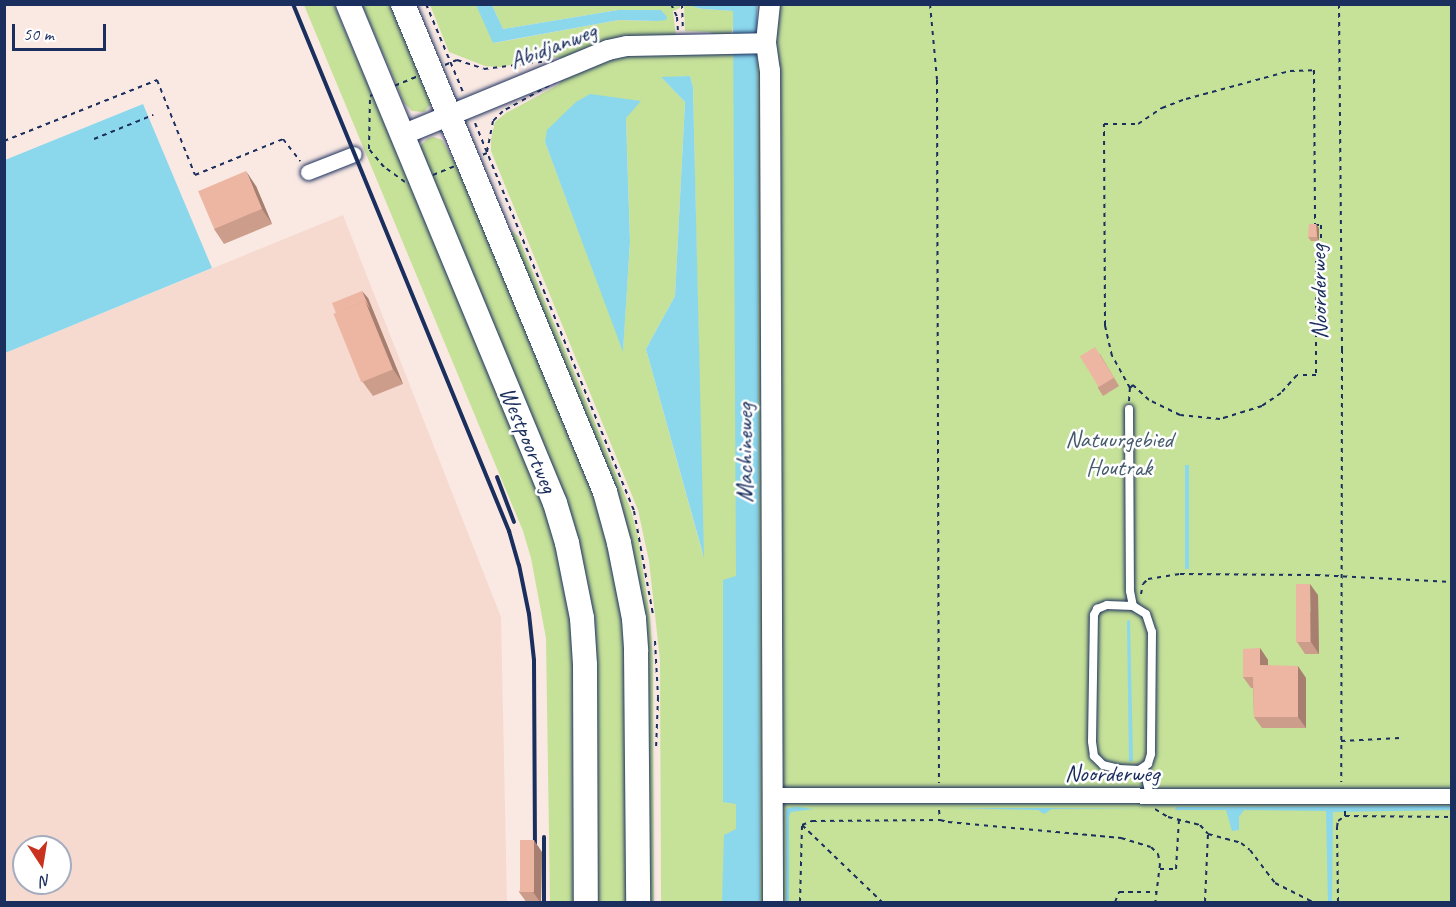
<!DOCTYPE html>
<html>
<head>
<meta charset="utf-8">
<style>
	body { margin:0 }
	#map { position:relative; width:1456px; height:907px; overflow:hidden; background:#fae9e3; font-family:Caveat,sans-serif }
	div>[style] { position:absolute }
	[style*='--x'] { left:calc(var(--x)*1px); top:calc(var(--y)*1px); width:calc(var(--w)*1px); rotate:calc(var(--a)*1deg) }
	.built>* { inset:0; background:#f6dad0 }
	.green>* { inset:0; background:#c6e198 }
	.water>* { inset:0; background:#8bd7ec; transform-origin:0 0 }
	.path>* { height:2px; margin-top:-1px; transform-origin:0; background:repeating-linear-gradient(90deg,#1b2f5e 0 4.5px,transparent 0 9px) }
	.roads { filter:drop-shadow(0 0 2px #1b2f5e) drop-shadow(0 0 2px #1b2f5e) }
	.service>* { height:8px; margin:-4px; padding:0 4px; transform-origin:4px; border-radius:4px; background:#fff }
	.minor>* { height:15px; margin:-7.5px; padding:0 7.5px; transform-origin:7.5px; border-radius:7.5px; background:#fff }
	.tertiary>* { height:20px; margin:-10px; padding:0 10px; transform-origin:10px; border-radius:10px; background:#fff }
	.primary>* { height:24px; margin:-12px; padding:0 12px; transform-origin:12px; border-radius:12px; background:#fff }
	.rail>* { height:4px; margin:-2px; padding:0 2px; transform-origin:2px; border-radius:2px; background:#1b2f5e }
	.wall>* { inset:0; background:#cc9d8b }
	.shaded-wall>* { inset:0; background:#a67f71 }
	.building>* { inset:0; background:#edb6a2; transform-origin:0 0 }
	span { translate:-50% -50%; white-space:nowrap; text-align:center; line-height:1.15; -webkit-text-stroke:5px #fff; paint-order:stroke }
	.street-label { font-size:24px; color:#1b2f5e }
	.park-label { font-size:24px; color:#465c6c }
	.frame { position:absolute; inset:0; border:6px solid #1b2f5e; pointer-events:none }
	.north { position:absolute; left:12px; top:835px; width:60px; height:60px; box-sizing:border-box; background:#fff; border:2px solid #a4acbf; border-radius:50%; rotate:168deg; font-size:16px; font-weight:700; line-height:24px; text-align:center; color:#1b2f5e }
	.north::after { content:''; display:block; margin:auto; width:21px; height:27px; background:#c8321e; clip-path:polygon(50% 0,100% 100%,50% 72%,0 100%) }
	.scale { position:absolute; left:12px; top:24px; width:94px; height:27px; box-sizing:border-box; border:3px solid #1b2f5e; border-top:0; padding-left:8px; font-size:18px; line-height:21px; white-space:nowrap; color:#1b2f5e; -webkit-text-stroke:4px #fff; paint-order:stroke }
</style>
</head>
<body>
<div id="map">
	<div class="built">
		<div style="clip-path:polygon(evenodd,343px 215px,501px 617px,507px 902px,5px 902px,5px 353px,343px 215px,24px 847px,60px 847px,60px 883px,24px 883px,24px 847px)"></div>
	</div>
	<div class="green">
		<div style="clip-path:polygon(680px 4px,680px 8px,673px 11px,676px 36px,572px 59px,551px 57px,500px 67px,485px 66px,449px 52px,430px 5px,477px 5px,494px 43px,619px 20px,657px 21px,618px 10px,503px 29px,492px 5px)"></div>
		<div style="clip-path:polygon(304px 5px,334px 5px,536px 479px,573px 591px,582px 902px,550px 902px,546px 638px,531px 558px,523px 531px)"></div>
		<div style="clip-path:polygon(362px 5px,397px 5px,432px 103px,424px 112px,412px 111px,404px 103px)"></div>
		<div style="clip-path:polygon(684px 5px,694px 5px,694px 7px,703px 9px,733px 11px,733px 27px,730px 37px,716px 38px,710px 32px,685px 31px)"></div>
		<div style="clip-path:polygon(776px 5px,1451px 5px,1451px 902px,779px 902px,781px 805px,787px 791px,780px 785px)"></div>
		<div style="clip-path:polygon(evenodd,728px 53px,763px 54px,769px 902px,661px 902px,660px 660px,649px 561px,638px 510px,491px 151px,491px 139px,495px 122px,506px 113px,558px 85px,567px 74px,616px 55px,728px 53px,690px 76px,693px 87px,703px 555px,646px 349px,675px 296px,685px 102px,662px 78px,690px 76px,728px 53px,626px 118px,630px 242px,623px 350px,545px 142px,626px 118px)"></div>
		<div style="clip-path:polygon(434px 137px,442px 140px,455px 162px,584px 458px,627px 612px,631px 902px,592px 902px,588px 618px,421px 157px,420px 146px,428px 138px)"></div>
		<div style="clip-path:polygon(511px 230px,518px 236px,631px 510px,638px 537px,650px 617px,653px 660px,654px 902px,644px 902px,640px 618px)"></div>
	</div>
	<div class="water">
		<div style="clip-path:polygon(476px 5px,492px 5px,503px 29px,618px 10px,661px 10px,667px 17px,666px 20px,657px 21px,619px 20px,493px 43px)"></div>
		<div style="clip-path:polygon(694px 5px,757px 5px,760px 902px,722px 902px,724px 835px,736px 829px,736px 804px,723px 802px,723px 580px,736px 576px,733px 11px,703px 9px,694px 7px)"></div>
		<div style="clip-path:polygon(690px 76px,693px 87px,704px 558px,646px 349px,675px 296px,685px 102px,661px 77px)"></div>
		<div style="clip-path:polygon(590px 94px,641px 101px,626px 118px,630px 242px,623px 352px,545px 142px,547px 130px,576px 102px)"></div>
		<div style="clip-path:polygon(143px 104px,212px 268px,5px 353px,5px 160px)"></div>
		<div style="left:1185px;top:465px;width:4px;height:104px"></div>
		<div style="clip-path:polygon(1130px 620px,1133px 761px,1129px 761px,1127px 621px)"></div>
		<div style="clip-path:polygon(1451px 806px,1451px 810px,1333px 812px,1332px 902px,1328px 902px,1326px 811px,1244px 810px,1239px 817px,1239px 830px,1232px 831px,1226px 810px,1175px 810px,1176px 807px)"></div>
		<div style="clip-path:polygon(797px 807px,814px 809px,791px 812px,789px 816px,789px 902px,786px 902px,786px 812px,787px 808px)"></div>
		<div style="clip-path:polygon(949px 808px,1147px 808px,1052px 809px,1044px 814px,1038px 810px)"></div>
	</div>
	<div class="path">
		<div style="--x:426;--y:4;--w:95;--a:67.2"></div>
		<div style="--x:671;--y:4;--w:14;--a:65"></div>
		<div style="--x:677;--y:17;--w:13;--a:86"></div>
		<div style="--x:682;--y:4;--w:25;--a:88"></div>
		<div style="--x:930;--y:4;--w:76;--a:84.7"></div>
		<div style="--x:937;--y:80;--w:703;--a:89.84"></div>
		<div style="--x:1339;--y:4;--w:345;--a:89.5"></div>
		<div style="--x:1342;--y:349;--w:433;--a:90.1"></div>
		<div style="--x:457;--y:60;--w:28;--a:18"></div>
		<div style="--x:484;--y:69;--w:65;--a:-7"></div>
		<div style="--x:549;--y:61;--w:20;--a:15"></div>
		<div style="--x:568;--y:66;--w:19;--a:126"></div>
		<div style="--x:557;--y:81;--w:62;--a:150.9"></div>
		<div style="--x:503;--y:111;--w:14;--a:135"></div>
		<div style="--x:493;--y:121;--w:33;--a:101"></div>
		<div style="--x:487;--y:153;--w:80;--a:157.9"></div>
		<div style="--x:413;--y:183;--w:8;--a:-173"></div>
		<div style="--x:405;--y:182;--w:26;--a:-144"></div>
		<div style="--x:384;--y:167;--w:23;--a:-130"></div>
		<div style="--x:369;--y:149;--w:53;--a:-88.9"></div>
		<div style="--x:370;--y:96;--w:94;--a:-22.5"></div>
		<div style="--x:475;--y:123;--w:419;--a:67.7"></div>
		<div style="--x:634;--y:511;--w:106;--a:79.6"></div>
		<div style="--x:94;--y:139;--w:64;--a:-22.1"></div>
		<div style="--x:4;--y:141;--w:165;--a:-21.7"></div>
		<div style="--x:157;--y:80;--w:102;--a:68.2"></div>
		<div style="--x:195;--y:175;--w:95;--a:-22.2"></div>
		<div style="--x:283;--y:139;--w:28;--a:52"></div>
		<div style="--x:1129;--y:401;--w:13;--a:-86"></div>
		<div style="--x:1130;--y:388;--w:37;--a:-119"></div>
		<div style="--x:1112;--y:356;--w:32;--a:-103"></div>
		<div style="--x:1105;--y:325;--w:201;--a:-90.3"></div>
		<div style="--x:1104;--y:124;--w:34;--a:0"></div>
		<div style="--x:1138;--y:124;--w:29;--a:-34"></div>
		<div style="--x:1162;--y:108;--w:26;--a:-21"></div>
		<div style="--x:1186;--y:99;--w:108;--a:-15.1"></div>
		<div style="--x:1290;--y:71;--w:24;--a:-2"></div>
		<div style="--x:1314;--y:70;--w:155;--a:89.6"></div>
		<div style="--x:1315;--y:225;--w:6;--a:0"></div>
		<div style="--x:1321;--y:225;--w:18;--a:90"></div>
		<div style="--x:1321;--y:243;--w:5;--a:180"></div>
		<div style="--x:1316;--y:243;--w:132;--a:90"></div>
		<div style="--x:1316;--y:375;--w:19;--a:180"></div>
		<div style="--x:1297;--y:375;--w:24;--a:132"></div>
		<div style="--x:1281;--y:393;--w:23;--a:146"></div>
		<div style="--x:1262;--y:406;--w:44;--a:162.8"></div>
		<div style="--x:1220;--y:419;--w:40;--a:-174.3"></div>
		<div style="--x:1180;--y:415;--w:34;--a:-154"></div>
		<div style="--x:1149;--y:400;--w:22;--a:-137"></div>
		<div style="--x:1133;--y:385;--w:4;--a:135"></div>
		<div style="--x:1141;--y:594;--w:10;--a:-79"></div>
		<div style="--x:1143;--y:584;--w:7;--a:-45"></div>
		<div style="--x:1148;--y:579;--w:32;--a:-9"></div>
		<div style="--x:1180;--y:574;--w:136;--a:0.4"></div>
		<div style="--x:1316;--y:575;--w:136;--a:2.9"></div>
		<div style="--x:655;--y:641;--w:56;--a:86.9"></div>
		<div style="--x:658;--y:697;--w:53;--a:92.2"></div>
		<div style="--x:1341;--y:741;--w:59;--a:-2.9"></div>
		<div style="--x:1155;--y:809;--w:15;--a:32"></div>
		<div style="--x:1168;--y:817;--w:33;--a:14"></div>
		<div style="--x:1200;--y:825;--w:12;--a:48"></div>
		<div style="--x:1208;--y:834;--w:34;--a:15"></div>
		<div style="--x:1241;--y:843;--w:11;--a:38"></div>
		<div style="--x:1250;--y:850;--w:41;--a:52.9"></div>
		<div style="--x:1275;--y:883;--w:42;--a:26.6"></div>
		<div style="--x:939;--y:810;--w:10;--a:84"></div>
		<div style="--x:940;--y:820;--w:8;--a:14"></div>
		<div style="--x:948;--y:822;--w:174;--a:5.3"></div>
		<div style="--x:1121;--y:838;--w:31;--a:17"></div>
		<div style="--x:1151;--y:847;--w:10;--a:45"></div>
		<div style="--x:1158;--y:854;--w:10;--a:79"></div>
		<div style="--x:1160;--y:864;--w:38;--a:97"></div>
		<div style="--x:1345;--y:816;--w:107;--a:0.5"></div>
		<div style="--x:802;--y:825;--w:111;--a:43.9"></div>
		<div style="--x:1160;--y:869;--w:16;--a:0"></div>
		<div style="--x:1176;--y:869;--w:50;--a:-86.6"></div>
		<div style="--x:800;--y:902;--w:77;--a:-88.5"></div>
		<div style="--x:802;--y:825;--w:11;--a:-22"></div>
		<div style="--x:812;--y:821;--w:128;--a:-0.4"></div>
		<div style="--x:1115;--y:902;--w:11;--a:-68"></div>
		<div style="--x:1119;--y:892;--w:38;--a:0"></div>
		<div style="--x:1205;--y:902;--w:68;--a:-87.5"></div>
		<div style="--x:1338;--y:902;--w:75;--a:-90.8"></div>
		<div style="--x:1337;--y:827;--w:6;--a:-81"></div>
		<div style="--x:1338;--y:821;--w:9;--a:-36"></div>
		<div style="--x:1345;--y:816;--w:8;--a:-90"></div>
	</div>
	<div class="roads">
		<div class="service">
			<div style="--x:1129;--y:409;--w:182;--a:89.7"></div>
			<div style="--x:1130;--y:591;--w:15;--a:79"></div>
			<div style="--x:1133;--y:606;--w:15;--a:32"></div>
			<div style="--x:1146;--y:614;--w:19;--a:72"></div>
			<div style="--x:1152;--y:632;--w:122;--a:90.5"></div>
			<div style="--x:1151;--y:754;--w:10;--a:107"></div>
			<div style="--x:1148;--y:764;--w:11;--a:146"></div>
			<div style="--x:1139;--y:770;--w:20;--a:-177"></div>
			<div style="--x:1119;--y:769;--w:16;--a:-166"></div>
			<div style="--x:1103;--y:765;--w:13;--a:-135"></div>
			<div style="--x:1094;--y:756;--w:15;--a:-98"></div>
			<div style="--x:1092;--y:741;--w:126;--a:-89.1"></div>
			<div style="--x:1094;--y:615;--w:7;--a:-63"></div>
			<div style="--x:1097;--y:609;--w:11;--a:-22"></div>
			<div style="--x:1107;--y:605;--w:26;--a:2"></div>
			<div style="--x:1144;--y:768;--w:29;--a:78"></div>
		</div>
		<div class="minor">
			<div style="--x:308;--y:172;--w:49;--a:-21.4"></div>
			<div style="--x:772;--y:795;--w:680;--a:0.08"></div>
		</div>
		<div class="tertiary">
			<div style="--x:770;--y:4;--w:39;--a:96"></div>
			<div style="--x:766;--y:43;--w:27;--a:82"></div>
			<div style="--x:770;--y:70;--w:832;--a:89.79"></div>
			<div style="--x:402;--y:135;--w:223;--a:-22.4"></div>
			<div style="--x:608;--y:50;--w:19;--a:-12"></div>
			<div style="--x:627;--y:46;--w:139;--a:-1.2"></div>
		</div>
		<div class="primary">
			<div style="--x:348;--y:4;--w:540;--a:67.47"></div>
			<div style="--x:555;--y:503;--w:42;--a:73.3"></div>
			<div style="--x:567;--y:543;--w:76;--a:78.7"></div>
			<div style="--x:582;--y:618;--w:47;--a:86.3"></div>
			<div style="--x:585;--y:665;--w:237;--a:89.8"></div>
			<div style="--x:403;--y:4;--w:528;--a:67.51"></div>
			<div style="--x:605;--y:492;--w:53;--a:74.6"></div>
			<div style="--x:619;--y:543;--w:77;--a:78.8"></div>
			<div style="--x:634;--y:619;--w:32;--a:86"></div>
			<div style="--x:636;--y:651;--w:251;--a:89.5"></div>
		</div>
	</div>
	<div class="rail">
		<div style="--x:293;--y:4;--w:570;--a:67.71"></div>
		<div style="--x:509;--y:531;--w:35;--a:74"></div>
		<div style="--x:519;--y:565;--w:50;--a:78.5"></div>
		<div style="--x:529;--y:614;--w:46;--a:83.8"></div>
		<div style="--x:534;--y:660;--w:192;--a:89.7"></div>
		<div style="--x:497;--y:477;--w:48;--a:69.3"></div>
		<div style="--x:544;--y:837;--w:65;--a:90"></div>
	</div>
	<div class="wall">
		<div style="clip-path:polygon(256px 186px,272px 224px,224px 244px,214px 229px)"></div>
		<div style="clip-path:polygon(1316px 224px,1319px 228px,1319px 241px,1311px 241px,1308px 237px)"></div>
		<div style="clip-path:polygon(368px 298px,403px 384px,373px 396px,362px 381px,336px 313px)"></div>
		<div style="clip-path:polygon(1100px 354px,1119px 386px,1103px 396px,1098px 388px)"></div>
		<div style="clip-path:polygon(1318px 595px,1319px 654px,1305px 654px,1297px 642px)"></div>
		<div style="clip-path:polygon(1260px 648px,1268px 660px,1268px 665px,1306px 678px,1306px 728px,1262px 728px,1254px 717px,1253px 688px,1251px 688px,1243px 677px)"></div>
		<div style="clip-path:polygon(542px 852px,541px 903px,527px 903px,519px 892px)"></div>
	</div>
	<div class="shaded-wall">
		<div style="clip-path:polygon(246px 171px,256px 186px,272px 224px,262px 209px)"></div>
		<div style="clip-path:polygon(1316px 224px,1319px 228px,1319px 241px,1317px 237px)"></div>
		<div style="clip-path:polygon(362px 291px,368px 298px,403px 384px,393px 369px,365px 301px)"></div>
		<div style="clip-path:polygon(1310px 584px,1318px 595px,1319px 654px,1311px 642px)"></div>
		<div style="clip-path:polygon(1260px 648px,1268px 660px,1268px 677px,1260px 665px)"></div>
		<div style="clip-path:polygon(1298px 666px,1306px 678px,1306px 728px,1298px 717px)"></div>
		<div style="clip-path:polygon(534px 840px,542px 852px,541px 903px,533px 892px)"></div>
	</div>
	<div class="building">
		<div style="left:246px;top:171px;width:41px;height:52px;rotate:67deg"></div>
		<div style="clip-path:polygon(1309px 224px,1316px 224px,1317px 237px,1308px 237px)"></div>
		<div style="clip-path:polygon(362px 291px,370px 309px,365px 301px,336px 313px,332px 303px)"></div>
		<div style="left:365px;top:301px;width:74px;height:34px;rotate:68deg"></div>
		<div style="left:1095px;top:347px;width:36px;height:18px;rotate:58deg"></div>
		<div style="left:1296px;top:584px;width:14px;height:58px"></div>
		<div style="clip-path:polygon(1260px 648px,1260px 665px,1298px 666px,1298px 717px,1254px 717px,1253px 677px,1243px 677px,1243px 649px)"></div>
		<div style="left:520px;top:840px;width:14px;height:52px"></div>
	</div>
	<div class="street-label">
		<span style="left:553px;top:46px;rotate:-21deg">Abidjanweg</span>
		<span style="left:1319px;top:292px;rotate:-91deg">Noorderweg</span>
		<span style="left:528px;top:440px;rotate:67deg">Westpoortweg</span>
		<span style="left:745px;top:453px;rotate:-90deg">Machineweg</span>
		<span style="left:1112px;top:774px">Noorderweg</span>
	</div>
	<div class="park-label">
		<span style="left:1119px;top:454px">Natuurgebied<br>Houtrak</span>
	</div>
	<div class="frame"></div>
	<div class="north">N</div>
	<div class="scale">50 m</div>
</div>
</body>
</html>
